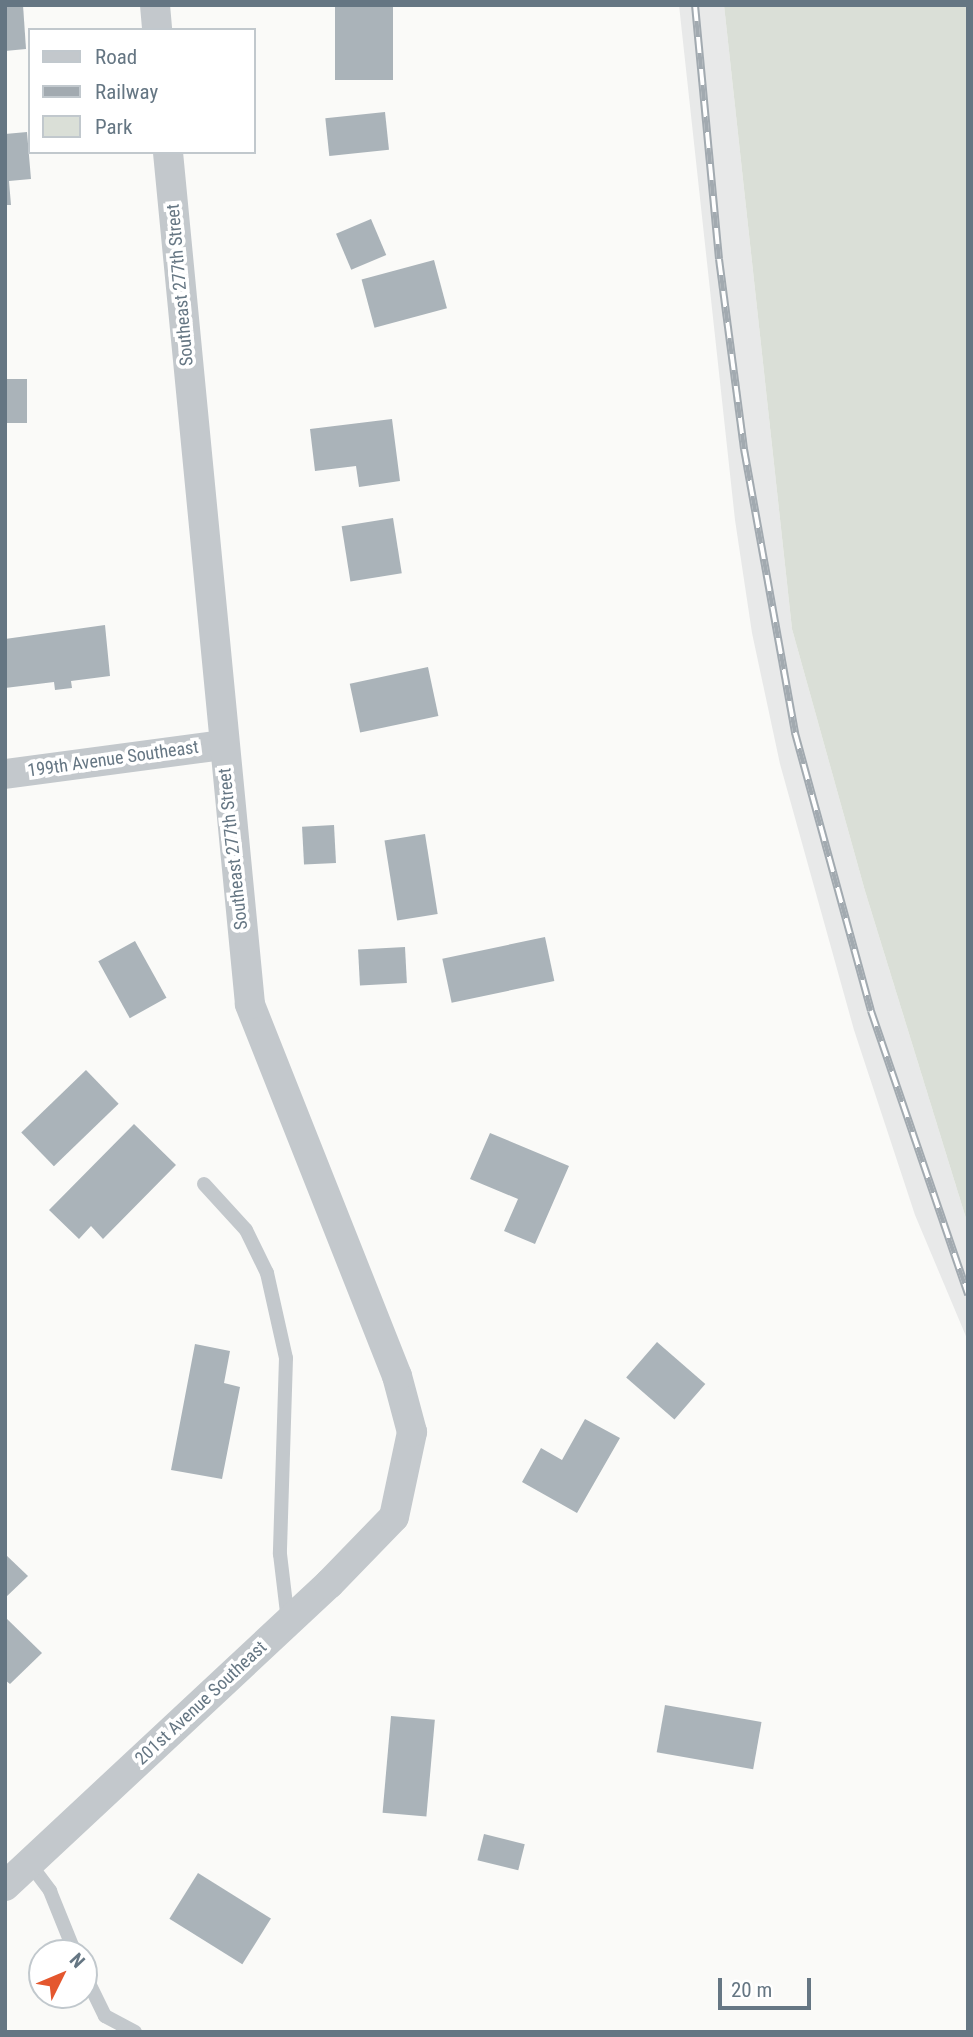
<!DOCTYPE html>
<html>
<head>
<meta charset="utf-8">
<style>
	body { margin:0 }
	#map { position:relative; width:973px; height:2037px; overflow:hidden; background:#fafaf8; font-family:"Roboto Condensed",sans-serif }
	div>[style] { position:absolute }
	[style*='--x'] { left:calc(var(--x)*1px); top:calc(var(--y)*1px); width:calc(var(--w)*1px); rotate:calc(var(--a)*1deg) }
	.built>* { inset:0; background:#e8e9e9 }
	.green>* { inset:0; background:#dadfd7 }
	.building>* { inset:0; background:#aab3b9; transform-origin:0 0 }
	.lane>* { height:14px; margin:-7px; padding:0 7px; transform-origin:7px; border-radius:7px; background:#c3c8cc }
	.street>* { height:30px; margin:-15px; padding:0 15px; transform-origin:15px; border-radius:15px; background:#c3c8cc }
	.rail>* { height:8px; margin-top:-4px; transform-origin:0; background:repeating-linear-gradient(90deg,#fff 0 16px,#a2aab0 0 32px); box-sizing:border-box; border-block:2px solid #a2aab0 }
	span { translate:-50% -50%; white-space:nowrap; text-align:center; line-height:1.15; -webkit-text-stroke:7px #fff; paint-order:stroke }
	.street-label { font-size:18px; color:#657683 }
	.frame { position:absolute; inset:0; border:7px solid #657683; pointer-events:none }
	.legend { position:absolute; left:28px; top:28px; width:228px; height:126px; box-sizing:border-box; background:#fff; border:2px solid #c1c8cd; margin:0; padding:9px 12px; list-style:none; font-size:21px; color:#657683 }
	.legend li { display:flex; align-items:center; gap:14px; height:35px }
	.legend b { width:35px; border:2px solid #c1c8cd }
	.north { position:absolute; left:28px; top:1939px; width:70px; height:70px; box-sizing:border-box; background:#fff; border:2px solid #c1c8cd; border-radius:50%; rotate:47deg; font-size:19px; font-weight:700; line-height:28px; text-align:center; color:#657683 }
	.north::after { content:''; display:block; margin:auto; width:24px; height:32px; background:#e4572e; clip-path:polygon(50% 0,100% 100%,50% 72%,0 100%) }
	.scale { position:absolute; left:718px; top:1978px; width:93px; height:32px; box-sizing:border-box; border:4px solid #657683; border-top:0; padding-left:9px; font-size:21px; line-height:24px; white-space:nowrap; color:#657683; -webkit-text-stroke:5px #fff; paint-order:stroke }
</style>
</head>
<body>
<div id="map">
	<div class="built">
		<div style="clip-path:polygon(679px 5px,724px 5px,792px 629px,865px 891px,968px 1225px,968px 1341px,915px 1215px,854px 1030px,780px 764px,752px 633px,735px 520px)"></div>
	</div>
	<div class="green">
		<div style="clip-path:polygon(724px 5px,968px 5px,968px 1225px,865px 891px,792px 629px)"></div>
	</div>
	<div class="building">
		<div style="clip-path:polygon(5px 5px,23px 5px,26px 49px,5px 51px)"></div>
		<div style="left:335px;top:5px;width:58px;height:75px"></div>
		<div style="left:385px;top:112px;width:38px;height:60px;rotate:84deg"></div>
		<div style="clip-path:polygon(27px 132px,31px 179px,9px 181px,11px 205px,5px 205px,5px 134px)"></div>
		<div style="left:371px;top:219px;width:39px;height:38px;rotate:67deg"></div>
		<div style="left:434px;top:260px;width:50px;height:75px;rotate:75deg"></div>
		<div style="left:5px;top:379px;width:22px;height:44px"></div>
		<div style="clip-path:polygon(392px 419px,400px 481px,359px 487px,356px 466px,315px 471px,310px 429px)"></div>
		<div style="left:393px;top:518px;width:56px;height:52px;rotate:81deg"></div>
		<div style="clip-path:polygon(105px 625px,110px 676px,71px 681px,72px 688px,55px 690px,54px 682px,5px 688px,5px 639px)"></div>
		<div style="left:428px;top:667px;width:50px;height:80px;rotate:78deg"></div>
		<div style="left:334px;top:825px;width:38px;height:32px;rotate:87deg"></div>
		<div style="left:425px;top:834px;width:81px;height:41px;rotate:81deg"></div>
		<div style="left:545px;top:937px;width:45px;height:105px;rotate:78deg"></div>
		<div style="left:135px;top:941px;width:65px;height:42px;rotate:61deg"></div>
		<div style="left:405px;top:947px;width:36px;height:47px;rotate:87deg"></div>
		<div style="left:86px;top:1070px;width:47px;height:90px;rotate:46deg"></div>
		<div style="clip-path:polygon(134px 1124px,176px 1165px,103px 1239px,91px 1226px,79px 1239px,49px 1210px)"></div>
		<div style="clip-path:polygon(490px 1133px,569px 1166px,535px 1244px,504px 1231px,518px 1199px,470px 1179px)"></div>
		<div style="left:657px;top:1342px;width:64px;height:47px;rotate:41deg"></div>
		<div style="clip-path:polygon(195px 1344px,230px 1351px,224px 1383px,240px 1387px,222px 1479px,171px 1470px)"></div>
		<div style="clip-path:polygon(585px 1419px,620px 1438px,577px 1513px,522px 1482px,541px 1448px,562px 1460px)"></div>
		<div style="clip-path:polygon(5px 1554px,28px 1576px,5px 1598px)"></div>
		<div style="clip-path:polygon(5px 1617px,42px 1653px,10px 1684px,5px 1680px)"></div>
		<div style="left:665px;top:1705px;width:98px;height:48px;rotate:10deg"></div>
		<div style="left:391px;top:1716px;width:44px;height:97px;rotate:5deg"></div>
		<div style="left:484px;top:1834px;width:42px;height:27px;rotate:14deg"></div>
		<div style="left:198px;top:1873px;width:86px;height:54px;rotate:32deg"></div>
	</div>
	<div class="lane">
		<div style="--x:204;--y:1184;--w:62;--a:47.6"></div>
		<div style="--x:246;--y:1230;--w:48;--a:64"></div>
		<div style="--x:267;--y:1273;--w:87;--a:77.4"></div>
		<div style="--x:286;--y:1358;--w:196;--a:91.8"></div>
		<div style="--x:280;--y:1554;--w:67;--a:83.2"></div>
		<div style="--x:30;--y:1864;--w:34;--a:53"></div>
		<div style="--x:50;--y:1891;--w:67;--a:68"></div>
		<div style="--x:84;--y:1973;--w:48;--a:64"></div>
		<div style="--x:105;--y:2016;--w:34;--a:28"></div>
	</div>
	<div class="street">
		<div style="--x:155;--y:5;--w:25;--a:85"></div>
		<div style="--x:5;--y:774;--w:219;--a:-7.6"></div>
		<div style="--x:5;--y:1886;--w:443;--a:-43"></div>
		<div style="--x:329;--y:1584;--w:93;--a:-45.9"></div>
		<div style="--x:394;--y:1517;--w:87;--a:-78"></div>
		<div style="--x:412;--y:1432;--w:58;--a:-105"></div>
		<div style="--x:397;--y:1376;--w:400;--a:-111.6"></div>
		<div style="--x:250;--y:1004;--w:856;--a:-95.5"></div>
	</div>
	<div class="rail">
		<div style="--x:695;--y:5;--w:255;--a:84.6"></div>
		<div style="--x:719;--y:259;--w:192;--a:82.5"></div>
		<div style="--x:744;--y:449;--w:289;--a:79.8"></div>
		<div style="--x:795;--y:733;--w:288;--a:74.7"></div>
		<div style="--x:871;--y:1011;--w:300;--a:71.1"></div>
	</div>
	<div class="street-label">
		<span style="left:180px;top:285px;rotate:-95deg">Southeast 277th Street</span>
		<span style="left:113px;top:759px;rotate:-8deg">199th Avenue Southeast</span>
		<span style="left:233px;top:849px;rotate:-96deg">Southeast 277th Street</span>
		<span style="left:201px;top:1703px;rotate:-43deg">201st Avenue Southeast</span>
	</div>
	<div class="frame"></div>
	<ul class="legend">
	<li><b style="height:9px;background:#c3c8cc"></b>Road</li>
	<li><b style="height:9px;background:#a2aab0"></b>Railway</li>
	<li><b style="height:19px;background:#dadfd7"></b>Park</li>
	</ul>
	<div class="north">N</div>
	<div class="scale">20 m</div>
</div>
</body>
</html>
